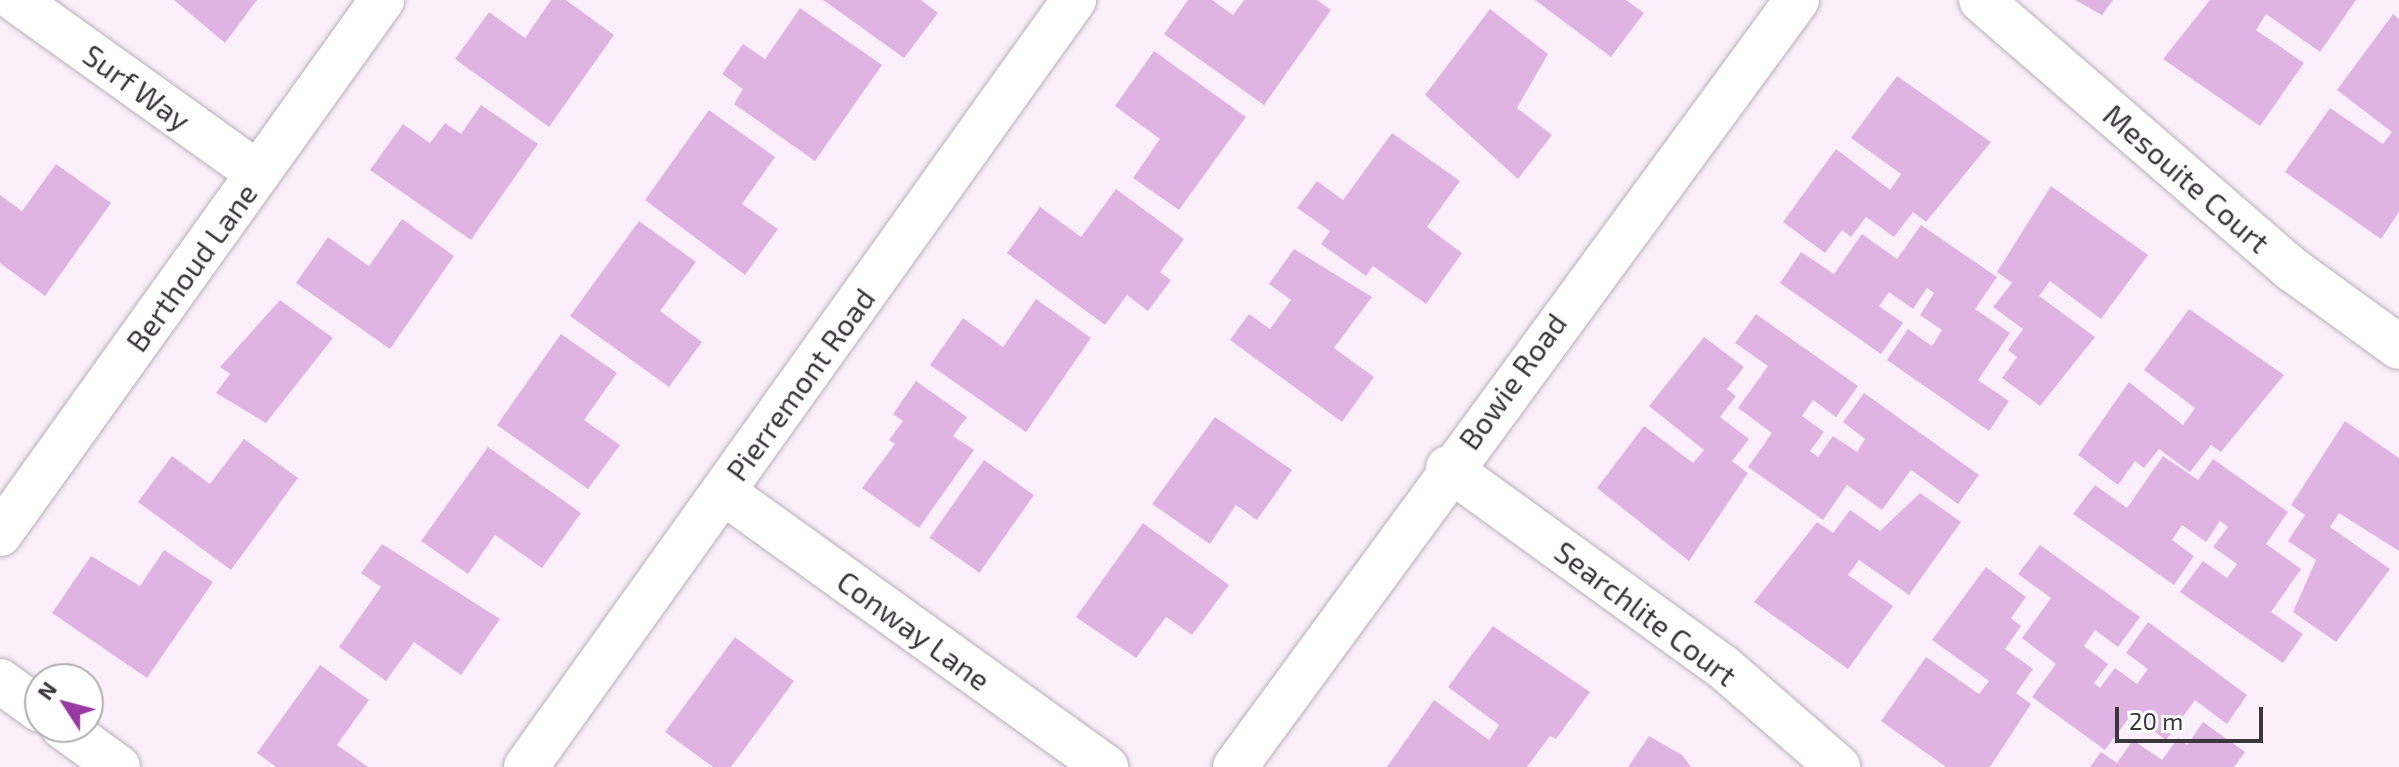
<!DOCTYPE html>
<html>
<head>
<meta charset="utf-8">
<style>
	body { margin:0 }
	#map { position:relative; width:2399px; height:767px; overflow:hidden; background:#fbeffc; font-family:"Exo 2",sans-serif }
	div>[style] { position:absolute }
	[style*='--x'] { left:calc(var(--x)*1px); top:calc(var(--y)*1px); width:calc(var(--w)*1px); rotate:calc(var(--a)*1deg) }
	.building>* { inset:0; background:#dfb4e2; transform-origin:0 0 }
	.roads { filter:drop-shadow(0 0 2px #b9aeb9) drop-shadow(0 0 2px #b9aeb9) }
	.street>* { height:44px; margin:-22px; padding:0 22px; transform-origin:22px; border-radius:22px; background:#fff }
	span { translate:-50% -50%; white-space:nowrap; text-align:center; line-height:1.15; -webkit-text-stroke:6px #fff; paint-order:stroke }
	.street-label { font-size:30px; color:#3c373c }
	.north { position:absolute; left:24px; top:663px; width:80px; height:80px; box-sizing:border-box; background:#fff; border:2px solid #b1afb1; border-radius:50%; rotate:306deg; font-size:22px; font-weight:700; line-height:32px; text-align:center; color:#3c373c }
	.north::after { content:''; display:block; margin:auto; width:28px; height:36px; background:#993aa2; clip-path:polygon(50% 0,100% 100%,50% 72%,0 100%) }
	.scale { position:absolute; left:2115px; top:707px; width:148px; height:36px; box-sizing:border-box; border:4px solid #3c373c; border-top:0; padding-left:10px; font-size:24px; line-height:28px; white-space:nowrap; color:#3c373c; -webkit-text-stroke:6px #fff; paint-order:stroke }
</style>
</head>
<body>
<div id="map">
	<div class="building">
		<div style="clip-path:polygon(174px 0,257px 0,225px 43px)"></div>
		<div style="clip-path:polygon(551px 0,566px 0,614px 35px,549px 127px,455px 59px,489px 12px,525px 38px)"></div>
		<div style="clip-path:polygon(823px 0,921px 0,938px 13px,904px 58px)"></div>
		<div style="clip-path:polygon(1188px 0,1212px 0,1233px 15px,1244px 0,1317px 0,1331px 10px,1264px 105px,1164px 34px)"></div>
		<div style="clip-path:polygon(1535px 0,1626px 0,1644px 13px,1611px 57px)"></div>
		<div style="clip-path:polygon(2075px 0,2113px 0,2102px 15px)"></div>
		<div style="clip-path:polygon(2210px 0,2356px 0,2320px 52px,2266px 14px,2256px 30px,2304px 63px,2260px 126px,2163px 59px)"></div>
		<div style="clip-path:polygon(800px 8px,882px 65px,815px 161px,734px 104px,743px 89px,722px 74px,743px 44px,765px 59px)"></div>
		<div style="clip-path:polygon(1490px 9px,1548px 54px,1517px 108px,1552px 135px,1518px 179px,1425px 95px)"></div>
		<div style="clip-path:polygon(2393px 14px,2399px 19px,2399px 212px,2381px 239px,2285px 172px,2330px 108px,2383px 144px,2392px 132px,2337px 90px)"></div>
		<div style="clip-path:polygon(1154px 51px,1246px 117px,1179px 210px,1133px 178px,1160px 139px,1115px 106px)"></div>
		<div style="clip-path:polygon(1897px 76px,1991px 142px,1926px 222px,1913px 212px,1894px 237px,1866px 217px,1851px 237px,1842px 230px,1825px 253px,1783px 222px,1836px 149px,1890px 190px,1901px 174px,1851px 138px)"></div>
		<div style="clip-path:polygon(481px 105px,538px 144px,471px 240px,370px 170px,403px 124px,430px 143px,445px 123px,461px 134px)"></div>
		<div style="clip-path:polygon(709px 110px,775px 157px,742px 204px,778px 229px,745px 275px,645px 200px)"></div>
		<div style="clip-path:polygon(1392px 133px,1460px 181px,1427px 227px,1462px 253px,1426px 304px,1373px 266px,1366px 276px,1321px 244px,1330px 231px,1297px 208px,1317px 181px,1343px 200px)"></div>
		<div style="clip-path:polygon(56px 164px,111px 203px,45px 296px,0 263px,0 195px,22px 211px)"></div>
		<div style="clip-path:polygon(2051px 186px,2148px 255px,2101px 319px,2050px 281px,2039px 296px,2095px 337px,2040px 406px,2002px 378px,2017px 357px,2008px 350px,2023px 329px,1993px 307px,2012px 283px,1997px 272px)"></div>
		<div style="clip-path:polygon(1116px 189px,1184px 239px,1160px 272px,1171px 280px,1148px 311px,1127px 295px,1105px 325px,1007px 253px,1040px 207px,1081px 237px)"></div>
		<div style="clip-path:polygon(402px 219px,454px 256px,390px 349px,296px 283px,328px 237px,369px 266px)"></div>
		<div style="clip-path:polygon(639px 221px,696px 262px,660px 311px,702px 342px,669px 387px,570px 316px)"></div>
		<div style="clip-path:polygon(1921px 225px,1997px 277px,1975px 309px,2010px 333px,1978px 380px,2009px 401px,1989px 431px,1887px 360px,1908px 329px,1932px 346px,1942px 330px,1920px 315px,1934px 293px,1927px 288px,1913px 309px,1889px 292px,1879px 306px,1903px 323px,1881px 354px,1780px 283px,1801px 252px,1834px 274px,1862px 234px,1897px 259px)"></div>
		<div style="clip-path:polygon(1294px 249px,1372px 297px,1334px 348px,1374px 377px,1342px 422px,1230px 340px,1249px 314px,1270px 329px,1291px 300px,1269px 284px)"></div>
		<div style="clip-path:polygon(1036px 299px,1091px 338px,1026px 432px,930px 365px,963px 318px,1003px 347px)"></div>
		<div style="clip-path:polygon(280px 300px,333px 338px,266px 423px,216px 393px,230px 374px,220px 367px)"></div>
		<div style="clip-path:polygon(2189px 309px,2284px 375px,2221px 452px,2211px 445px,2190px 472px,2159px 449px,2144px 468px,2135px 461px,2118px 485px,2078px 455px,2129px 382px,2183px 425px,2195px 408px,2144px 370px)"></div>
		<div style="clip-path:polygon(1756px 314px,1858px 386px,1836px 417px,1813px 400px,1802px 416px,1824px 432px,1810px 451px,1818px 457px,1833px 436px,1857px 452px,1865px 439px,1843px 422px,1864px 393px,1979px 475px,1958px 504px,1911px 470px,1882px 510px,1847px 485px,1823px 520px,1748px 467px,1772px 433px,1738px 408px,1768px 366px,1735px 343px)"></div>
		<div style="clip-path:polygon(561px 334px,617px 373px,584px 420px,620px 445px,588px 489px,497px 425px)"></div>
		<div style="clip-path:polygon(1704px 337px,1744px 367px,1727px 389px,1736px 396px,1720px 417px,1749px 439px,1732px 461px,1748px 473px,1689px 561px,1597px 488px,1644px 426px,1693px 463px,1704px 450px,1649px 406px)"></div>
		<div style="clip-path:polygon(916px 381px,967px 417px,953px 436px,974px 450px,919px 528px,862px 488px,895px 444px,889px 440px,903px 421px,893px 414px)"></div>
		<div style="clip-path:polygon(1215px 417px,1292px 470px,1257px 520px,1236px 505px,1210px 544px,1152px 504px)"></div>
		<div style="clip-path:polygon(2345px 421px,2399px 458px,2399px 551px,2339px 513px,2330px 527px,2390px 569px,2336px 642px,2293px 612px,2316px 560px,2288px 541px,2305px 515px,2291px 505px)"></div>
		<div style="clip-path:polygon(244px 439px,298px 478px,231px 570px,138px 502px,172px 456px,210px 484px)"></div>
		<div style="clip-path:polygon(488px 447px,581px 513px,542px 568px,495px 535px,468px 574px,421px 541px)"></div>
		<div style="clip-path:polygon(2163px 456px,2198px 480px,2213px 459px,2288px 512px,2266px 544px,2301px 569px,2271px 612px,2303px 634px,2283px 663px,2180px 592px,2203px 561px,2227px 578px,2237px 564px,2213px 547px,2228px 527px,2220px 521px,2206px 542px,2182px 525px,2172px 540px,2194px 556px,2174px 585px,2073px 514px,2095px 485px,2127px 508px)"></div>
		<div style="left:984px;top:460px;width:61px;height:95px;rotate:35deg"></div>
		<div style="clip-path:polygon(1920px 493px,1961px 522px,1909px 595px,1859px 560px,1848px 575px,1893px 606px,1848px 669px,1754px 602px,1817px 522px,1833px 533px,1850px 510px,1880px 531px)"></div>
		<div style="clip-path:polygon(1143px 523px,1229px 585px,1192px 635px,1166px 617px,1136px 658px,1076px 617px)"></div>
		<div style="clip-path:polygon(382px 544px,500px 619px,461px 675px,414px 642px,386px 681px,339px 647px,381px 587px,361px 573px)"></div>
		<div style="clip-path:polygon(2040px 545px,2140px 617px,2118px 647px,2095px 630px,2084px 646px,2108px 664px,2094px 683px,2100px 688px,2115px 668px,2137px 684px,2148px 669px,2126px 653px,2148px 622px,2247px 695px,2227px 724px,2195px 700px,2166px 740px,2131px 715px,2105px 750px,2032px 697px,2056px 664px,2022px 638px,2051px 598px,2018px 574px)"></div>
		<div style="clip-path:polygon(164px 550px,213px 582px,147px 678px,52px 613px,91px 556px,140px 586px)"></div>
		<div style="clip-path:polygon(1986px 567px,2026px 597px,2011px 618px,2021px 626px,2005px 649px,2033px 669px,2016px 693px,2031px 704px,1990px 767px,1946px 767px,1881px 721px,1926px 657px,1979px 694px,1989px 681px,1932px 640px)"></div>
		<div style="clip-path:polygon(1493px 626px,1590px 692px,1556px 739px,1550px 736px,1527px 767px,1387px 767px,1434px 700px,1489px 740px,1499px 725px,1448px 687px)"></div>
		<div style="clip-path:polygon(735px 637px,794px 681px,731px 767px,713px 767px,665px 732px)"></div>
		<div style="clip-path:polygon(320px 665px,369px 700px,337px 745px,368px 767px,276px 767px,257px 753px)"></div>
		<div style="clip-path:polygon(2203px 722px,2245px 752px,2234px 767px,2090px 767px,2101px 752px,2117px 763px,2133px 740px,2162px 760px,2178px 738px,2187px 745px)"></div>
		<div style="clip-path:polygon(1649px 736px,1682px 755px,1691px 767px,1628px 767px)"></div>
	</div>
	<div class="roads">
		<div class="street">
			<div style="--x:16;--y:0;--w:297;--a:35.6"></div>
			<div style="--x:1981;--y:0;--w:413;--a:40.9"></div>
			<div style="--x:2293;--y:270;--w:131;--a:36"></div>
			<div style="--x:1448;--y:468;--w:338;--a:35.9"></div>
			<div style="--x:1722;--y:666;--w:154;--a:41"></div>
			<div style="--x:723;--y:492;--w:472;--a:35.7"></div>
			<div style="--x:0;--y:534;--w:657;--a:-54.42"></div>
			<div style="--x:0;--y:681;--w:49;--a:35.9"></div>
			<div style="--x:63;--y:727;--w:68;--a:36"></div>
			<div style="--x:526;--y:767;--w:943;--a:-54.46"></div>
			<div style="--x:1235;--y:767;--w:951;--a:-53.77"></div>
		</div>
	</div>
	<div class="street-label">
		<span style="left:137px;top:87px;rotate:36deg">Surf Way</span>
		<span style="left:2187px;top:178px;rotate:41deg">Mesouite Court</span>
		<span style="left:191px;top:267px;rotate:-54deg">Berthoud Lane</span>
		<span style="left:1512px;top:381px;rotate:-54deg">Bowie Road</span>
		<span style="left:800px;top:384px;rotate:-54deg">Pierremont Road</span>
		<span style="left:1646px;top:613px;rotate:37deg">Searchlite Court</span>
		<span style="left:914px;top:630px;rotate:36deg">Conway Lane</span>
	</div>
	<div class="north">N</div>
	<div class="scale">20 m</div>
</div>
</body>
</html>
